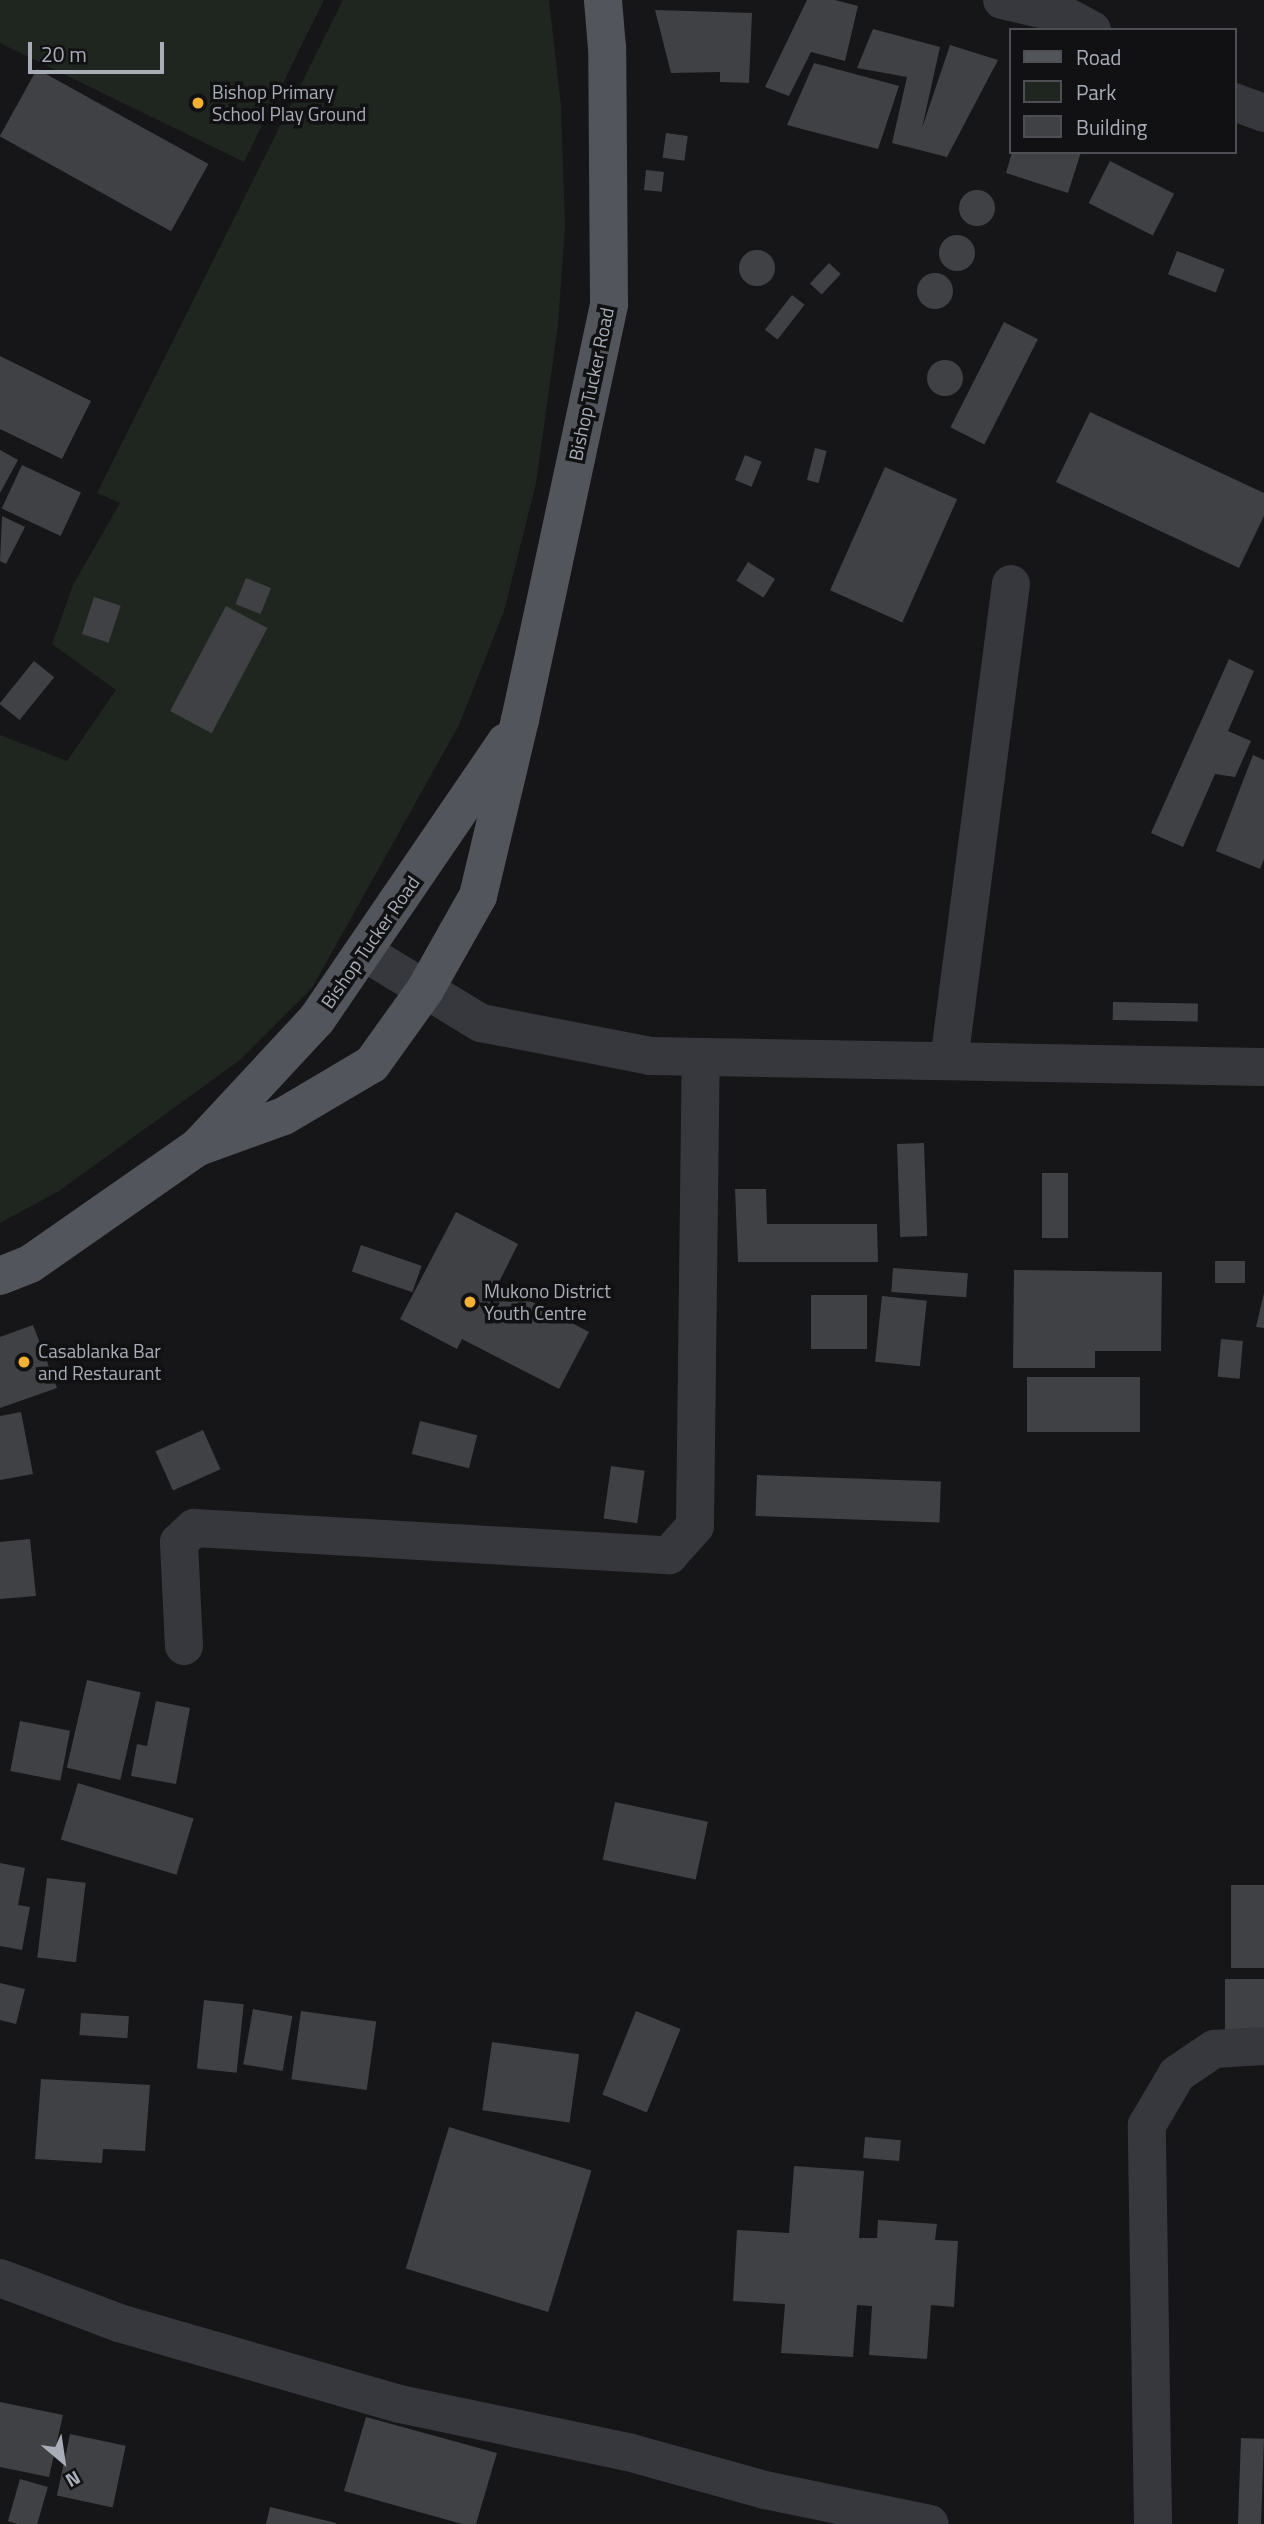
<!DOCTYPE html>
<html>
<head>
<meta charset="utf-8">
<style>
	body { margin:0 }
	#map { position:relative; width:1264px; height:2524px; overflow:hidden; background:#161618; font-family:"Titillium Web",sans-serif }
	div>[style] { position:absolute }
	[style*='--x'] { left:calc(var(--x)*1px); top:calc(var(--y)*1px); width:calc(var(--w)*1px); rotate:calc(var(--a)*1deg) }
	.green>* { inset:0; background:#1e261f }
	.building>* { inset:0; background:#404145; transform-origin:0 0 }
	.round { border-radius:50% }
	.minor>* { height:38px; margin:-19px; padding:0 19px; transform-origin:19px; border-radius:19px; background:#37383d }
	.major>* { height:38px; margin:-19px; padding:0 19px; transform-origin:19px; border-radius:19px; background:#53555c }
	.dots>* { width:19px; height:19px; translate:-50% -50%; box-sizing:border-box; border:4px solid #111113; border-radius:50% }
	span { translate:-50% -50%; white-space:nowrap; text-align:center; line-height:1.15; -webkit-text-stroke:7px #111113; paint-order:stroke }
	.poi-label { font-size:19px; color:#a8adb8 }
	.left { translate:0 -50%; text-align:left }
	.street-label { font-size:19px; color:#a8adb8 }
	.legend { position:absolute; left:1009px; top:28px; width:228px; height:126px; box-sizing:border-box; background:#111113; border:2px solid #4d4f55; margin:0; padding:9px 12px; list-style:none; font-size:21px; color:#a8adb8 }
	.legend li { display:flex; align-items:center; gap:14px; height:35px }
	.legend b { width:35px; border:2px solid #4d4f55 }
	.north { position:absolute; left:28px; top:2426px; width:70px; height:70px; -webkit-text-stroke:5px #111113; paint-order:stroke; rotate:151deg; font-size:19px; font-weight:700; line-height:28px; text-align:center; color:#a8adb8 }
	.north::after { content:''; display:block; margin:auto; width:24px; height:32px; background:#a8adb8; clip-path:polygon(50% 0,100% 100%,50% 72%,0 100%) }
	.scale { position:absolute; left:28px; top:42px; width:136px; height:32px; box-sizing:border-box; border:4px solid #a8adb8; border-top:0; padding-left:9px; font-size:21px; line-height:24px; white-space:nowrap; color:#a8adb8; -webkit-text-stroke:5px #111113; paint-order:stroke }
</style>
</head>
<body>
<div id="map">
	<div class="green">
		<div style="clip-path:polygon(0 0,324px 0,244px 162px,0 43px)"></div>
		<div style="clip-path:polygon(343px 0,549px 0,561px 106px,565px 226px,558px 325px,536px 483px,504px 611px,459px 725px,312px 988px,240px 1060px,59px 1191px,0 1223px,0 735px,67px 761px,116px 690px,52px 644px,73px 585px,120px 503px,97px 493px)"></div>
	</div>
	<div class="building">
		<div style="clip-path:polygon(807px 0,835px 0,858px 6px,845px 61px,811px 52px,789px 96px,765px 87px)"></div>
		<div style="clip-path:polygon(655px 10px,752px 13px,749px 83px,720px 82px,720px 72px,671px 73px)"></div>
		<div style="clip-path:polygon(873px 29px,940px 47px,922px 128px,950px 45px,998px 60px,947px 157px,892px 143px,907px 77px,857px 68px)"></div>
		<div style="clip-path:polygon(814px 63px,899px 86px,878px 149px,787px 125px)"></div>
		<div style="left:37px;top:69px;width:196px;height:77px;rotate:29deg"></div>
		<div style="left:666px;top:133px;width:22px;height:25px;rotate:8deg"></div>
		<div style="clip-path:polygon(1012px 152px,1081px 152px,1068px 193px,1006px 173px)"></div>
		<div style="left:1110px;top:161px;width:72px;height:47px;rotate:27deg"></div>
		<div style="left:646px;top:170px;width:18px;height:20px;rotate:6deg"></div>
		<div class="round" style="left:959px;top:190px;width:36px;height:36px"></div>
		<div class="round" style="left:939px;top:235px;width:36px;height:36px"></div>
		<div class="round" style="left:739px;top:250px;width:36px;height:36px"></div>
		<div style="left:1177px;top:251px;width:51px;height:25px;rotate:21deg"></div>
		<div style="left:829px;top:263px;width:16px;height:28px;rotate:43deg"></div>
		<div class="round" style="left:917px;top:273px;width:36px;height:36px"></div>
		<div style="left:792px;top:295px;width:16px;height:44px;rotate:38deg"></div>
		<div style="left:1004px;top:322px;width:38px;height:118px;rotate:27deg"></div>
		<div style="clip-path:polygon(0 356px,91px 401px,62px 459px,0 429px)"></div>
		<div class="round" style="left:927px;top:360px;width:36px;height:36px"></div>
		<div style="clip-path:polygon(1090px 412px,1264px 493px,1264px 516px,1239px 568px,1056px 482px)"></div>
		<div style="left:815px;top:448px;width:12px;height:33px;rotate:14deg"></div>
		<div style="clip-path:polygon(0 450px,18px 460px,0 493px)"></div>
		<div style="left:745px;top:455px;width:18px;height:27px;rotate:22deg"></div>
		<div style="left:22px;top:465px;width:65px;height:48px;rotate:25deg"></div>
		<div style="left:885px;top:467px;width:79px;height:135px;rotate:24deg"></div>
		<div style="clip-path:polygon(2px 516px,25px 527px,6px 564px,0 561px)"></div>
		<div style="left:748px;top:562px;width:32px;height:22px;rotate:32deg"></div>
		<div style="left:246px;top:578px;width:27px;height:28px;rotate:22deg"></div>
		<div style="left:94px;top:597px;width:28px;height:39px;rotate:18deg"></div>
		<div style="left:226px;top:606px;width:47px;height:119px;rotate:28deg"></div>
		<div style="clip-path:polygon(1229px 659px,1254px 671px,1228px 731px,1251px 741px,1235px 777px,1215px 774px,1183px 847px,1151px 833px)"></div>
		<div style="left:34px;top:661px;width:26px;height:55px;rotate:39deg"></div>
		<div style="clip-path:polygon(1253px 755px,1264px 760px,1264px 859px,1260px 869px,1216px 851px)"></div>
		<div style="left:1113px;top:1002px;width:85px;height:18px;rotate:1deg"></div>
		<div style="left:924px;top:1143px;width:93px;height:27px;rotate:88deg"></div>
		<div style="left:1042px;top:1173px;width:26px;height:65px"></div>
		<div style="clip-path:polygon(735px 1189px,766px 1189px,767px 1224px,877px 1224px,878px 1262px,738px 1262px)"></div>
		<div style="clip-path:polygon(456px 1212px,518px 1244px,498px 1284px,589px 1332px,559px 1389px,462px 1339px,457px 1349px,400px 1319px)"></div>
		<div style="left:361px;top:1245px;width:64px;height:28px;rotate:19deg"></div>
		<div style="left:1215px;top:1261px;width:30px;height:22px"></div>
		<div style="left:893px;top:1268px;width:75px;height:24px;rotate:4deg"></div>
		<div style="clip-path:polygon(1014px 1270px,1162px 1272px,1161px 1351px,1095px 1351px,1095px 1368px,1013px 1368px)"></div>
		<div style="clip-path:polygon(1264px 1293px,1264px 1328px,1256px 1327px)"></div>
		<div style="left:867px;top:1295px;width:54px;height:56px;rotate:90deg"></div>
		<div style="left:882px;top:1296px;width:45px;height:66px;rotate:6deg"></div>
		<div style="clip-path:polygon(33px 1325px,57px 1388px,0 1408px,0 1337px)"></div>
		<div style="left:1221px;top:1339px;width:22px;height:38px;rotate:5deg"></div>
		<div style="left:1027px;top:1377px;width:113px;height:55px"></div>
		<div style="clip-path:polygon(21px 1412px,33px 1474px,0 1480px,0 1416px)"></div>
		<div style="left:420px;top:1421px;width:59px;height:34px;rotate:14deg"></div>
		<div style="left:203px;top:1430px;width:43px;height:52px;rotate:66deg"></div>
		<div style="left:611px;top:1466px;width:34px;height:53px;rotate:8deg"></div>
		<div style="left:757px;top:1475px;width:184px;height:41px;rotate:2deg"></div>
		<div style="clip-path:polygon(30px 1539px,36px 1596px,0 1599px,0 1542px)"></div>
		<div style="left:87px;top:1680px;width:55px;height:90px;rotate:13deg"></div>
		<div style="clip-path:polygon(156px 1701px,190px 1708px,176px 1784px,131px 1776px,137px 1744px,147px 1746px)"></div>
		<div style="left:20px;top:1721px;width:51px;height:51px;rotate:11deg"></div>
		<div style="left:78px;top:1783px;width:121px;height:59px;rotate:17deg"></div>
		<div style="left:615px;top:1802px;width:95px;height:59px;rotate:12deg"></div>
		<div style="clip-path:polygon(0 1863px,25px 1868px,18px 1905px,30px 1907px,22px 1950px,0 1946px)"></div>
		<div style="left:47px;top:1878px;width:39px;height:80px;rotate:7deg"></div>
		<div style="left:1231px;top:1885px;width:33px;height:83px"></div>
		<div style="left:1225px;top:1979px;width:39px;height:59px"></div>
		<div style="clip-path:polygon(0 1983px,25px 1989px,16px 2024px,0 2020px)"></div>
		<div style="left:204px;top:2000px;width:40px;height:69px;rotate:6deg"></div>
		<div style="left:253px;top:2009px;width:40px;height:56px;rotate:10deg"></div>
		<div style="left:301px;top:2011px;width:76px;height:69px;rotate:8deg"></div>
		<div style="left:636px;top:2011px;width:48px;height:90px;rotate:22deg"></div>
		<div style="left:81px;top:2013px;width:48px;height:22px;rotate:4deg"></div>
		<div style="left:492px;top:2042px;width:88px;height:69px;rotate:8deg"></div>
		<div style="clip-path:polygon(41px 2079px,150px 2085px,145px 2151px,103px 2149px,102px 2163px,35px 2159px)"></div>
		<div style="left:449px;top:2127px;width:149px;height:148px;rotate:17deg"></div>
		<div style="left:865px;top:2137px;width:36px;height:21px;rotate:5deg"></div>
		<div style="clip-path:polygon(794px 2166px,864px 2171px,859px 2238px,877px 2238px,878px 2220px,937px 2224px,935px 2240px,958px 2241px,954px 2307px,931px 2305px,927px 2359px,869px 2355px,872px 2306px,857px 2305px,853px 2357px,781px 2353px,785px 2304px,733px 2301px,737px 2230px,789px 2233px)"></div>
		<div style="clip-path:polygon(0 2402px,63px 2415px,49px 2477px,0 2467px)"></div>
		<div style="clip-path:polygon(366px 2417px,497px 2453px,476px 2524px,462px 2524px,344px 2491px)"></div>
		<div style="left:70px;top:2434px;width:57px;height:63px;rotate:12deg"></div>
		<div style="left:1241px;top:2438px;width:23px;height:86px;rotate:2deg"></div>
		<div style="left:20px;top:2479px;width:29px;height:44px;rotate:16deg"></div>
		<div style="clip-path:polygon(270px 2507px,336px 2523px,336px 2524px,266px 2524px)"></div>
	</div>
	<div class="minor">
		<div style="--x:1002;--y:0;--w:62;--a:13.1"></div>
		<div style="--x:1062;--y:14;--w:34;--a:28"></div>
		<div style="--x:1234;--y:102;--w:32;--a:20"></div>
		<div style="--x:364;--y:952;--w:137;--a:31.3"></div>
		<div style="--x:481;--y:1023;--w:172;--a:11"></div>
		<div style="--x:650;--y:1056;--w:614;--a:1.03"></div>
		<div style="--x:949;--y:1061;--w:481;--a:-82.6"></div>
		<div style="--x:184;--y:1646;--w:104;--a:-92.8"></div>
		<div style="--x:179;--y:1542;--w:21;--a:-43"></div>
		<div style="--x:194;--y:1528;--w:476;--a:3.3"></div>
		<div style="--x:669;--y:1555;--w:39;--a:-48"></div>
		<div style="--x:695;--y:1526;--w:469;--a:-89.3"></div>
		<div style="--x:0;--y:2278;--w:127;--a:20.7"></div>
		<div style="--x:119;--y:2323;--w:292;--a:16.1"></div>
		<div style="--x:400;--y:2404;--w:233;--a:11.9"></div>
		<div style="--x:628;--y:2452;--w:142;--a:15.5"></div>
		<div style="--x:765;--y:2490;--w:168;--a:11.6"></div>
		<div style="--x:1153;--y:2524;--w:399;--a:-90.9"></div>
		<div style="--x:1147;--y:2125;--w:59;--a:-59.5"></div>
		<div style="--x:1177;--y:2074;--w:45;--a:-34"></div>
		<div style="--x:1214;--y:2049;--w:50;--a:-3.4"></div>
	</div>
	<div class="major">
		<div style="--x:198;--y:1147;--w:91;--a:-19.8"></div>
		<div style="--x:284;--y:1116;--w:102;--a:-30.6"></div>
		<div style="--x:372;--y:1064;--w:91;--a:-54.4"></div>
		<div style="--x:425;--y:990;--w:108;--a:-60.6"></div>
		<div style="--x:478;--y:896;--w:181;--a:-76.6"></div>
		<div style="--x:520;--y:720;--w:425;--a:-77.9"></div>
		<div style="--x:609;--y:304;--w:256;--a:-90.4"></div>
		<div style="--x:607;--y:48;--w:48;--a:-94.8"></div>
		<div style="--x:0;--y:1276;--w:32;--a:-22"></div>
		<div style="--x:30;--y:1264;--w:205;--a:-34.9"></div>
		<div style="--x:198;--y:1147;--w:175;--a:-47.1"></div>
		<div style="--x:317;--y:1019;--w:335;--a:-55.7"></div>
	</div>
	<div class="dots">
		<div style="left:198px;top:103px;background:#f2b134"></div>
		<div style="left:470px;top:1302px;background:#f2b134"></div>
		<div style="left:24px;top:1362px;background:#f2b134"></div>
	</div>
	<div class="poi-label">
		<span class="left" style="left:212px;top:103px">Bishop Primary<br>School Play Ground</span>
		<span class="left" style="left:484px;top:1302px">Mukono District<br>Youth Centre</span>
		<span class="left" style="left:38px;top:1362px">Casablanka Bar<br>and Restaurant</span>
	</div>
	<div class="street-label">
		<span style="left:591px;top:384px;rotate:-78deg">Bishop Tucker Road</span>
		<span style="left:370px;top:942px;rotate:-55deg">Bishop Tucker Road</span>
	</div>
	<ul class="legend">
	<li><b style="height:9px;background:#53555c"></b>Road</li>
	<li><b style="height:19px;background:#1e261f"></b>Park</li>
	<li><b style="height:19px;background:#404145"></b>Building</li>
	</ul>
	<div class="north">N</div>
	<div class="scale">20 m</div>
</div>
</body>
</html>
